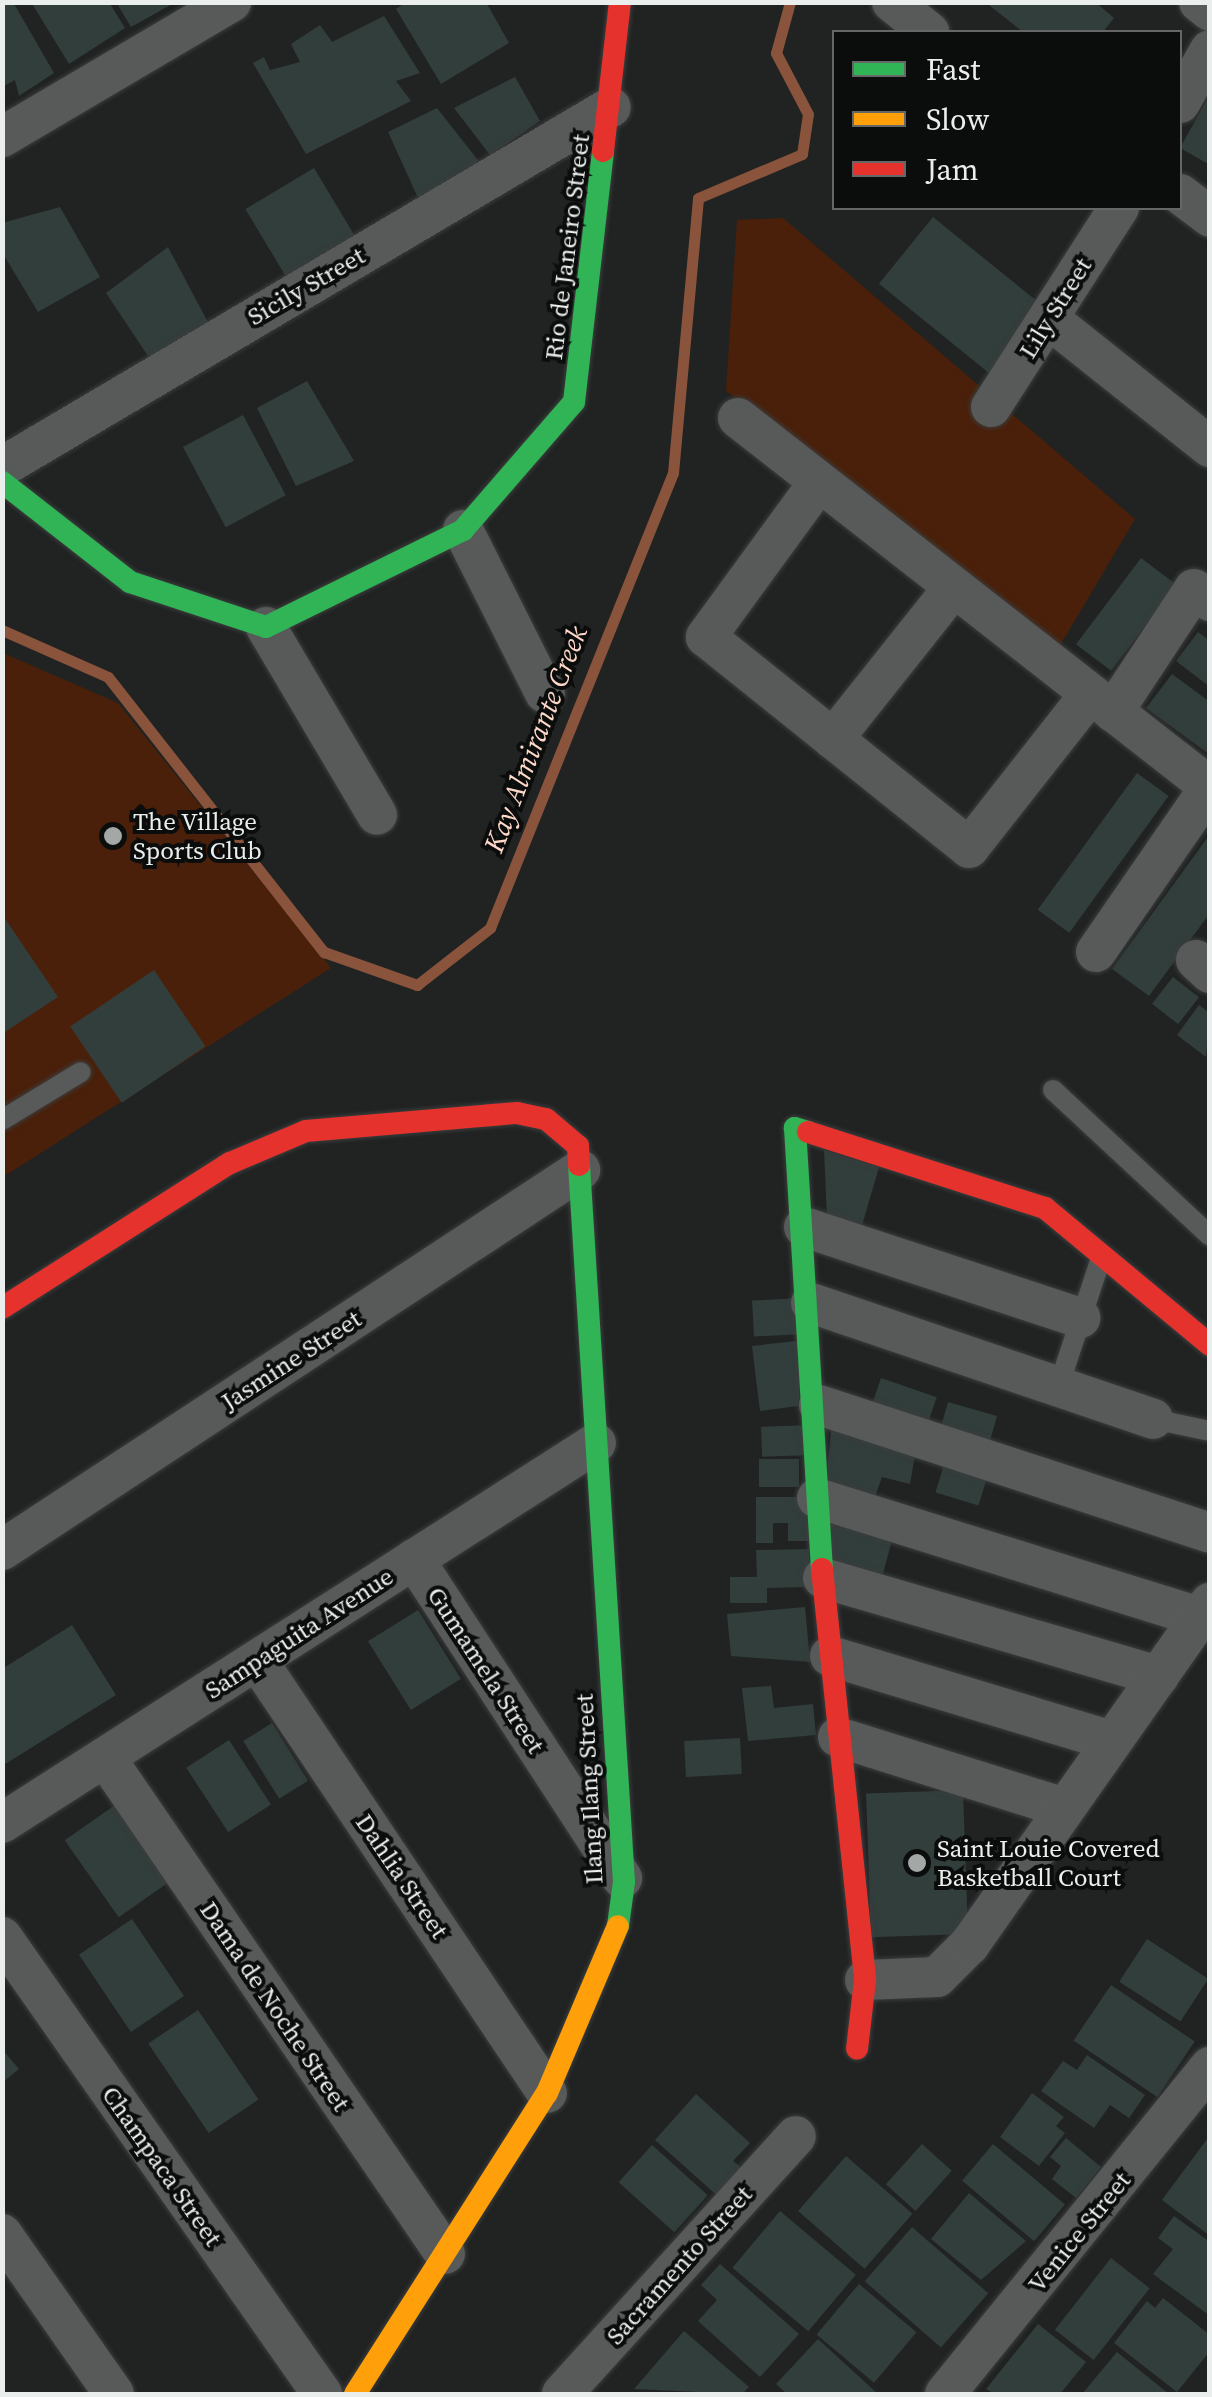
<!DOCTYPE html>
<html>
<head>
<meta charset="utf-8">
<style>
	body { margin:0 }
	#map { position:relative; width:1212px; height:2397px; overflow:hidden; background:#202322; font-family:"Source Serif 4",serif }
	div>[style] { position:absolute }
	[style*='--x'] { left:calc(var(--x)*1px); top:calc(var(--y)*1px); width:calc(var(--w)*1px); rotate:calc(var(--a)*1deg) }
	.green>* { inset:0; background:#4a200a }
	.stream>* { height:11px; margin:-5.5px; padding:0 5.5px; transform-origin:5.5px; border-radius:5.5px; background:#89533c }
	.building>* { inset:0; background:#323e3c; transform-origin:0 0 }
	.roads { filter:drop-shadow(0 0 2px #3b3d3d) drop-shadow(0 0 2px #3b3d3d) }
	.lane>* { height:20px; margin:-10px; padding:0 10px; transform-origin:10px; border-radius:10px; background:#585a59 }
	.street>* { height:40px; margin:-20px; padding:0 20px; transform-origin:20px; border-radius:20px; background:#585a59 }
	.fast>* { height:22px; margin:-11px; padding:0 11px; transform-origin:11px; border-radius:11px; background:#30b455 }
	.slow>* { height:22px; margin:-11px; padding:0 11px; transform-origin:11px; border-radius:11px; background:#ff9f0a }
	.jam>* { height:22px; margin:-11px; padding:0 11px; transform-origin:11px; border-radius:11px; background:#e5322d }
	.dots>* { width:28px; height:28px; translate:-50% -50%; box-sizing:border-box; border:5px solid #0b0d0c; border-radius:50% }
	span { translate:-50% -50%; white-space:nowrap; text-align:center; line-height:1.15; -webkit-text-stroke:8px #0b0d0c; paint-order:stroke }
	.street-label { font-size:25px; color:#eaeeec }
	.poi-label { font-size:25px; color:#eaeeec }
	.left { translate:0 -50%; text-align:left }
	.water-label { font-size:28px; color:#fed9c9; font-style:italic }
	.frame { position:absolute; inset:0; border:5px solid #eaeeec; pointer-events:none }
	.legend { position:absolute; left:832px; top:30px; width:350px; height:180px; box-sizing:border-box; background:#0b0d0c; border:2px solid #646766; margin:0; padding:12px 18px; list-style:none; font-size:30px; color:#eaeeec }
	.legend li { display:flex; align-items:center; gap:20px; height:50px }
	.legend b { width:50px; border:2px solid #646766 }
</style>
</head>
<body>
<div id="map">
	<div class="green">
		<div style="clip-path:polygon(783px 218px,1135px 519px,1058px 649px,726px 391px,737px 220px)"></div>
		<div style="clip-path:polygon(3px 653px,118px 703px,331px 968px,3px 1177px)"></div>
	</div>
	<div class="stream">
		<div style="--x:2;--y:630;--w:116;--a:23.9"></div>
		<div style="--x:108;--y:677;--w:350;--a:51.9"></div>
		<div style="--x:324;--y:952;--w:99;--a:19.5"></div>
		<div style="--x:417;--y:985;--w:93;--a:-38"></div>
		<div style="--x:490;--y:928;--w:490;--a:-68.1"></div>
		<div style="--x:673;--y:473;--w:276;--a:-84.8"></div>
		<div style="--x:698;--y:198;--w:113;--a:-22.9"></div>
		<div style="--x:802;--y:154;--w:40;--a:-81.5"></div>
		<div style="--x:808;--y:114;--w:69;--a:-117.7"></div>
		<div style="--x:776;--y:53;--w:53;--a:-74.6"></div>
	</div>
	<div class="building">
		<div style="clip-path:polygon(2px 2px,13px 2px,54px 73px,19px 96px,15px 80px,2px 87px)"></div>
		<div style="clip-path:polygon(31px 2px,109px 2px,125px 28px,69px 64px)"></div>
		<div style="clip-path:polygon(116px 2px,176px 2px,131px 27px)"></div>
		<div style="clip-path:polygon(406px 2px,486px 2px,509px 43px,441px 84px,396px 9px)"></div>
		<div style="clip-path:polygon(985px 2px,1095px 2px,1114px 18px,1103px 32px,1023px 32px)"></div>
		<div style="clip-path:polygon(384px 16px,420px 73px,396px 81px,411px 101px,306px 154px,253px 63px,264px 57px,270px 70px,300px 62px,291px 44px,320px 25px,332px 42px)"></div>
		<div style="clip-path:polygon(515px 77px,540px 121px,490px 155px,454px 108px)"></div>
		<div style="clip-path:polygon(1210px 94px,1210px 165px,1180px 148px)"></div>
		<div style="clip-path:polygon(437px 108px,481px 164px,419px 200px,388px 132px)"></div>
		<div style="left:314px;top:168px;width:81px;height:80px;rotate:59deg"></div>
		<div style="clip-path:polygon(60px 207px,100px 277px,38px 312px,2px 252px,2px 223px)"></div>
		<div style="left:933px;top:217px;width:142px;height:86px;rotate:39deg"></div>
		<div style="clip-path:polygon(168px 247px,210px 326px,150px 359px,106px 293px)"></div>
		<div style="clip-path:polygon(307px 381px,354px 461px,296px 486px,257px 408px)"></div>
		<div style="left:243px;top:415px;width:91px;height:68px;rotate:62deg"></div>
		<div style="left:1141px;top:558px;width:44px;height:108px;rotate:37deg"></div>
		<div style="clip-path:polygon(1198px 632px,1210px 641px,1210px 687px,1176px 661px)"></div>
		<div style="clip-path:polygon(1172px 674px,1210px 702px,1210px 755px,1146px 708px)"></div>
		<div style="left:1137px;top:773px;width:39px;height:169px;rotate:36deg"></div>
		<div style="clip-path:polygon(1210px 834px,1210px 913px,1149px 996px,1112px 969px)"></div>
		<div style="clip-path:polygon(2px 914px,58px 997px,2px 1034px)"></div>
		<div style="left:154px;top:970px;width:92px;height:101px;rotate:56deg"></div>
		<div style="left:1173px;top:977px;width:33px;height:34px;rotate:38deg"></div>
		<div style="clip-path:polygon(1199px 1005px,1210px 1013px,1206px 1057px,1177px 1035px)"></div>
		<div style="clip-path:polygon(824px 1150px,879px 1167px,861px 1229px,827px 1219px)"></div>
		<div style="left:802px;top:1298px;width:36px;height:50px;rotate:87deg"></div>
		<div style="clip-path:polygon(805px 1340px,798px 1406px,760px 1411px,752px 1346px)"></div>
		<div style="left:881px;top:1378px;width:59px;height:37px;rotate:19deg"></div>
		<div style="left:948px;top:1402px;width:51px;height:35px;rotate:16deg"></div>
		<div style="clip-path:polygon(832px 1422px,916px 1449px,910px 1484px,882px 1477px,871px 1508px,825px 1493px)"></div>
		<div style="left:811px;top:1425px;width:30px;height:50px;rotate:88deg"></div>
		<div style="left:946px;top:1458px;width:45px;height:36px;rotate:17deg"></div>
		<div style="left:759px;top:1459px;width:40px;height:28px"></div>
		<div style="clip-path:polygon(756px 1497px,812px 1497px,811px 1541px,788px 1541px,788px 1523px,773px 1523px,773px 1543px,756px 1543px)"></div>
		<div style="clip-path:polygon(827px 1507px,896px 1525px,880px 1585px,831px 1572px)"></div>
		<div style="clip-path:polygon(809px 1549px,809px 1587px,767px 1588px,767px 1603px,730px 1603px,730px 1577px,757px 1577px,756px 1550px)"></div>
		<div style="clip-path:polygon(805px 1607px,810px 1662px,731px 1656px,727px 1614px)"></div>
		<div style="left:418px;top:1610px;width:81px;height:59px;rotate:58deg"></div>
		<div style="clip-path:polygon(72px 1625px,116px 1695px,2px 1766px,2px 1669px)"></div>
		<div style="clip-path:polygon(771px 1686px,774px 1708px,813px 1704px,816px 1735px,748px 1741px,742px 1688px)"></div>
		<div style="left:272px;top:1723px;width:68px;height:34px;rotate:58deg"></div>
		<div style="left:740px;top:1738px;width:36px;height:56px;rotate:87deg"></div>
		<div style="left:229px;top:1740px;width:77px;height:51px;rotate:57deg"></div>
		<div style="left:963px;top:1790px;width:144px;height:97px;rotate:88deg"></div>
		<div style="left:118px;top:1803px;width:94px;height:65px;rotate:55deg"></div>
		<div style="left:132px;top:1919px;width:93px;height:64px;rotate:56deg"></div>
		<div style="left:1147px;top:1939px;width:73px;height:51px;rotate:33deg"></div>
		<div style="left:1111px;top:1985px;width:101px;height:67px;rotate:34deg"></div>
		<div style="left:198px;top:2010px;width:108px;height:60px;rotate:56deg"></div>
		<div style="clip-path:polygon(2px 2049px,19px 2069px,2px 2083px)"></div>
		<div style="clip-path:polygon(1087px 2055px,1145px 2095px,1129px 2118px,1110px 2105px,1094px 2128px,1041px 2091px,1063px 2061px,1077px 2070px)"></div>
		<div style="clip-path:polygon(1032px 2093px,1064px 2117px,1056px 2126px,1065px 2133px,1039px 2166px,1000px 2137px)"></div>
		<div style="clip-path:polygon(696px 2094px,750px 2143px,733px 2161px,747px 2172px,722px 2200px,655px 2140px)"></div>
		<div style="clip-path:polygon(1210px 2135px,1210px 2236px,1162px 2200px)"></div>
		<div style="clip-path:polygon(1066px 2138px,1101px 2167px,1076px 2198px,1052px 2179px,1061px 2166px,1050px 2157px)"></div>
		<div style="left:922px;top:2144px;width:40px;height:54px;rotate:42deg"></div>
		<div style="left:993px;top:2144px;width:94px;height:48px;rotate:40deg"></div>
		<div style="left:652px;top:2145px;width:75px;height:50px;rotate:42deg"></div>
		<div style="left:846px;top:2156px;width:88px;height:73px;rotate:41deg"></div>
		<div style="clip-path:polygon(969px 2193px,1026px 2241px,981px 2280px,931px 2239px)"></div>
		<div style="left:780px;top:2211px;width:99px;height:74px;rotate:40deg"></div>
		<div style="clip-path:polygon(1174px 2216px,1210px 2242px,1210px 2316px,1153px 2274px,1173px 2249px,1158px 2238px)"></div>
		<div style="left:912px;top:2227px;width:101px;height:72px;rotate:41deg"></div>
		<div style="left:1111px;top:2258px;width:49px;height:91px;rotate:38deg"></div>
		<div style="clip-path:polygon(720px 2264px,799px 2334px,760px 2377px,698px 2321px,717px 2300px,701px 2285px)"></div>
		<div style="left:859px;top:2284px;width:75px;height:66px;rotate:40deg"></div>
		<div style="clip-path:polygon(1163px 2298px,1210px 2335px,1210px 2351px,1177px 2392px,1114px 2343px,1147px 2301px,1155px 2308px)"></div>
		<div style="clip-path:polygon(1038px 2324px,1086px 2362px,1060px 2394px,994px 2394px,986px 2389px)"></div>
		<div style="clip-path:polygon(684px 2331px,749px 2387px,742px 2394px,634px 2389px)"></div>
		<div style="clip-path:polygon(818px 2339px,878px 2394px,787px 2394px,776px 2384px)"></div>
		<div style="clip-path:polygon(1117px 2352px,1169px 2394px,1082px 2394px)"></div>
	</div>
	<div class="roads">
		<div class="lane">
			<div style="--x:1053;--y:1090;--w:214;--a:42.9"></div>
			<div style="--x:2;--y:1120;--w:92;--a:-31.3"></div>
			<div style="--x:1058;--y:1388;--w:134;--a:-71.7"></div>
			<div style="--x:1153;--y:1419;--w:58;--a:11.9"></div>
		</div>
		<div class="street">
			<div style="--x:892;--y:2;--w:48;--a:39"></div>
			<div style="--x:1199;--y:2;--w:14;--a:39"></div>
			<div style="--x:1180;--y:103;--w:61;--a:-60.5"></div>
			<div style="--x:2;--y:137;--w:266;--a:-30.5"></div>
			<div style="--x:1180;--y:194;--w:38;--a:37"></div>
			<div style="--x:1049;--y:319;--w:206;--a:38.5"></div>
			<div style="--x:991;--y:407;--w:237;--a:-57.3"></div>
			<div style="--x:738;--y:418;--w:599;--a:38.02"></div>
			<div style="--x:2;--y:467;--w:707;--a:-30.59"></div>
			<div style="--x:819;--y:482;--w:192;--a:126.1"></div>
			<div style="--x:706;--y:637;--w:337;--a:38.7"></div>
			<div style="--x:969;--y:848;--w:196;--a:-51.8"></div>
			<div style="--x:463;--y:530;--w:182;--a:63.3"></div>
			<div style="--x:266;--y:627;--w:218;--a:59.4"></div>
			<div style="--x:1113;--y:712;--w:147;--a:-56.6"></div>
			<div style="--x:1194;--y:589;--w:20;--a:37"></div>
			<div style="--x:833;--y:739;--w:194;--a:-51.5"></div>
			<div style="--x:1096;--y:952;--w:201;--a:-55.4"></div>
			<div style="--x:1196;--y:960;--w:19;--a:43"></div>
			<div style="--x:804;--y:1227;--w:291;--a:18.2"></div>
			<div style="--x:811;--y:1303;--w:361;--a:18.7"></div>
			<div style="--x:819;--y:1405;--w:411;--a:18.1"></div>
			<div style="--x:817;--y:1498;--w:400;--a:17.3"></div>
			<div style="--x:2;--y:1550;--w:692;--a:-33.32"></div>
			<div style="--x:414;--y:1559;--w:381;--a:56.9"></div>
			<div style="--x:823;--y:1578;--w:350;--a:16.3"></div>
			<div style="--x:830;--y:1656;--w:294;--a:16.8"></div>
			<div style="--x:257;--y:1660;--w:521;--a:56.19"></div>
			<div style="--x:838;--y:1737;--w:237;--a:17.4"></div>
			<div style="--x:105;--y:1757;--w:602;--a:55.62"></div>
			<div style="--x:2;--y:1823;--w:705;--a:-32.61"></div>
			<div style="--x:2;--y:1937;--w:558;--a:55"></div>
			<div style="--x:865;--y:1980;--w:72;--a:-2.4"></div>
			<div style="--x:937;--y:1977;--w:47;--a:-45"></div>
			<div style="--x:970;--y:1944;--w:417;--a:-54.9"></div>
			<div style="--x:2;--y:2234;--w:195;--a:55"></div>
			<div style="--x:562;--y:2394;--w:348;--a:-47.8"></div>
			<div style="--x:945;--y:2394;--w:421;--a:-51"></div>
		</div>
		<div class="fast">
			<div style="--x:2;--y:482;--w:162;--a:38"></div>
			<div style="--x:130;--y:582;--w:143;--a:18.3"></div>
			<div style="--x:266;--y:627;--w:220;--a:-26.2"></div>
			<div style="--x:463;--y:530;--w:169;--a:-49.1"></div>
			<div style="--x:574;--y:402;--w:253;--a:-83.4"></div>
			<div style="--x:808;--y:1132;--w:14;--a:-163"></div>
			<div style="--x:795;--y:1128;--w:442;--a:86.5"></div>
			<div style="--x:579;--y:1165;--w:718;--a:86.41"></div>
			<div style="--x:624;--y:1882;--w:44;--a:97.8"></div>
		</div>
		<div class="slow">
			<div style="--x:355;--y:2394;--w:357;--a:-57.5"></div>
			<div style="--x:547;--y:2093;--w:181;--a:-67"></div>
		</div>
		<div class="jam">
			<div style="--x:603;--y:151;--w:150;--a:-83.5"></div>
			<div style="--x:808;--y:1132;--w:249;--a:17.8"></div>
			<div style="--x:1045;--y:1208;--w:214;--a:39.7"></div>
			<div style="--x:2;--y:1308;--w:270;--a:-32.5"></div>
			<div style="--x:230;--y:1163;--w:82;--a:-22.8"></div>
			<div style="--x:306;--y:1131;--w:212;--a:-4.9"></div>
			<div style="--x:517;--y:1113;--w:30;--a:12"></div>
			<div style="--x:546;--y:1119;--w:42;--a:40.2"></div>
			<div style="--x:578;--y:1146;--w:19;--a:87"></div>
			<div style="--x:822;--y:1569;--w:413;--a:84"></div>
			<div style="--x:865;--y:1980;--w:69;--a:96.6"></div>
		</div>
	</div>
	<div class="dots">
		<div style="left:113px;top:836px;background:#a3a7a5"></div>
		<div style="left:917px;top:1863px;background:#a3a7a5"></div>
	</div>
	<div class="street-label">
		<span style="left:567px;top:247px;rotate:-83deg">Rio de Janeiro Street</span>
		<span style="left:306px;top:286px;rotate:-30deg">Sicily Street</span>
		<span style="left:1055px;top:308px;rotate:-58deg">Lily Street</span>
		<span style="left:291px;top:1360px;rotate:-33deg">Jasmine Street</span>
		<span style="left:299px;top:1633px;rotate:-33deg">Sampaguita Avenue</span>
		<span style="left:486px;top:1670px;rotate:57deg">Gumamela Street</span>
		<span style="left:589px;top:1789px;rotate:-93deg">Ilang Ilang Street</span>
		<span style="left:402px;top:1876px;rotate:56deg">Dahlia Street</span>
		<span style="left:275px;top:2006px;rotate:56deg">Dama de Noche Street</span>
		<span style="left:162px;top:2166px;rotate:55deg">Champaca Street</span>
		<span style="left:1079px;top:2232px;rotate:-51deg">Venice Street</span>
		<span style="left:679px;top:2265px;rotate:-48deg">Sacramento Street</span>
	</div>
	<div class="poi-label">
		<span class="left" style="left:133px;top:836px">The Village<br>Sports Club</span>
		<span class="left" style="left:937px;top:1863px">Saint Louie Covered<br>Basketball Court</span>
	</div>
	<div class="water-label">
		<span style="left:535px;top:739px;rotate:-69deg">Kay Almirante Creek</span>
	</div>
	<div class="frame"></div>
	<ul class="legend">
	<li><b style="height:12px;background:#30b455"></b>Fast</li>
	<li><b style="height:12px;background:#ff9f0a"></b>Slow</li>
	<li><b style="height:12px;background:#e5322d"></b>Jam</li>
	</ul>
</div>
</body>
</html>
